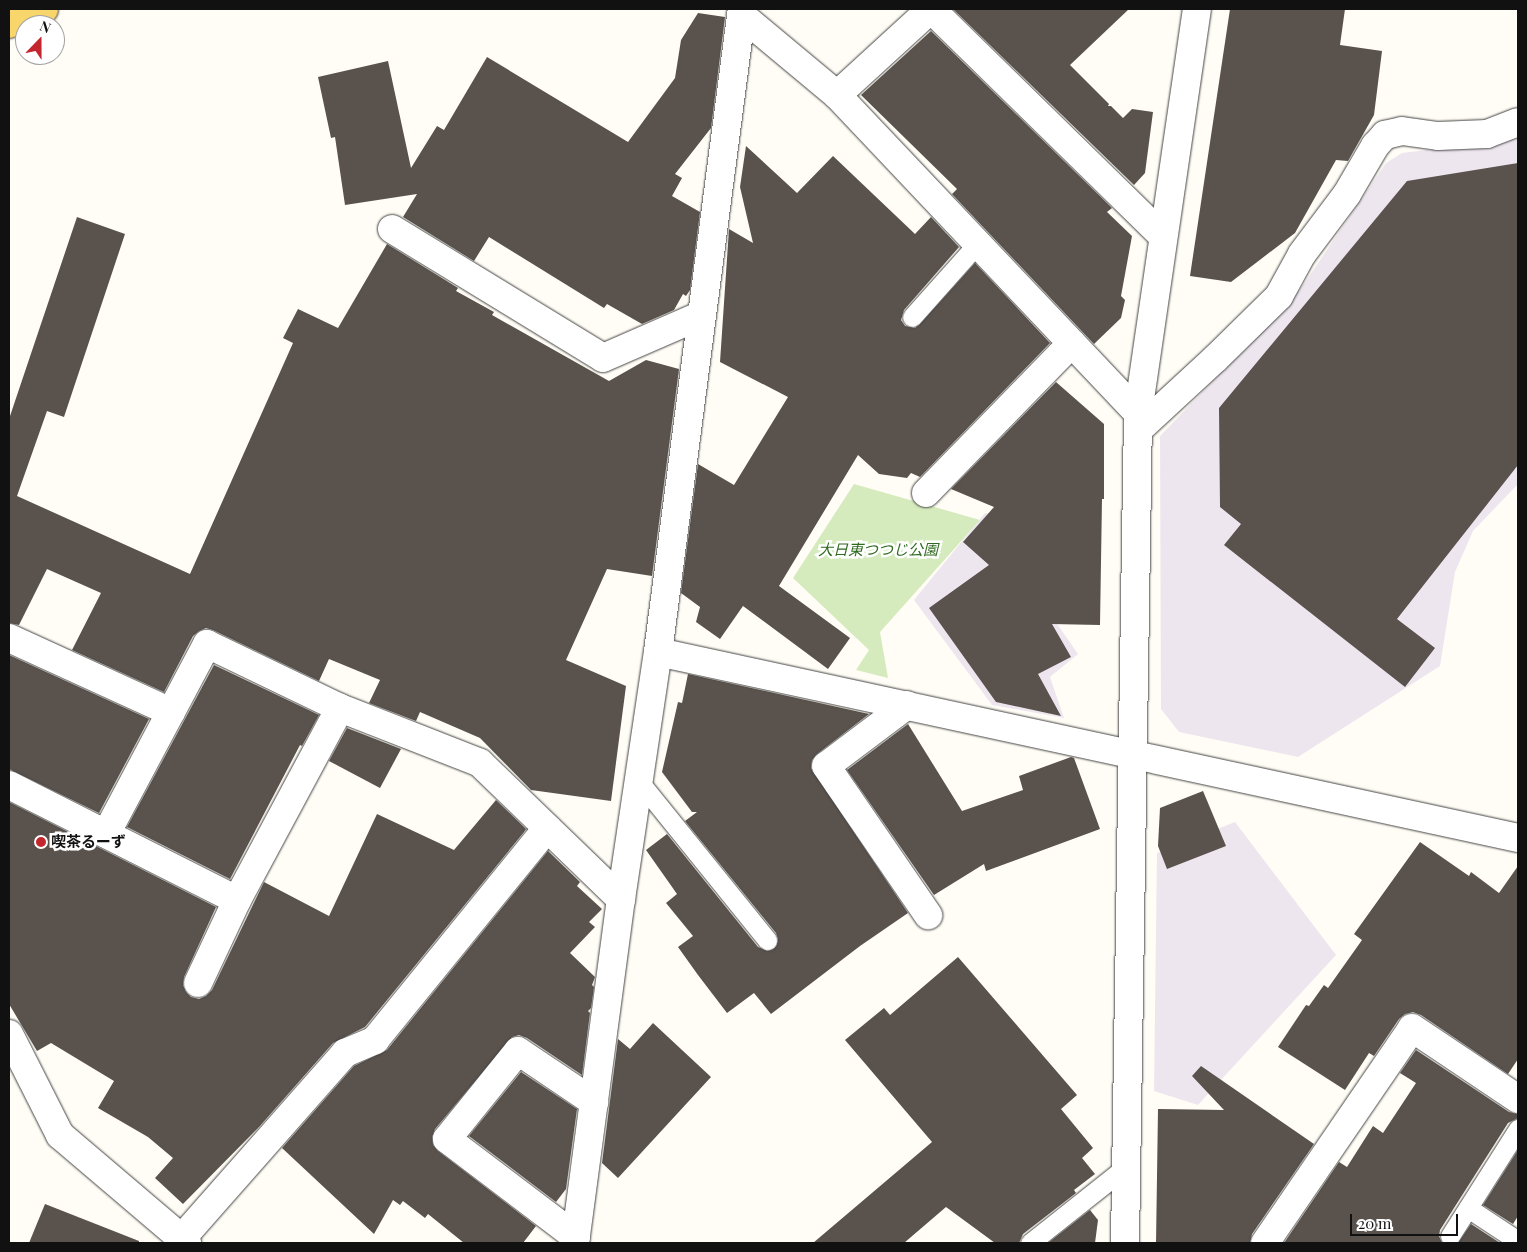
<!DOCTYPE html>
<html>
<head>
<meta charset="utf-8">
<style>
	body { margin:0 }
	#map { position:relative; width:1527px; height:1252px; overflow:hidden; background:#fffdf5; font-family:"Playfair Display","Noto Sans JP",serif }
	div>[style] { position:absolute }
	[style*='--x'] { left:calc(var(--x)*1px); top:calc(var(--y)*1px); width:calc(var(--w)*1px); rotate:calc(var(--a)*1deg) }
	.industrial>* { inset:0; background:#eee6ef }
	.green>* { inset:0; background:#d5ebbd }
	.building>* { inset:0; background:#5a524d }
	.roads { filter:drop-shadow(0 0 1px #444) drop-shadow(0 0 1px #444) }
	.service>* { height:19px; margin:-9.5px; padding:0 9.5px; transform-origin:9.5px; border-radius:9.5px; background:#fff }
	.minor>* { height:28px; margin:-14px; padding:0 14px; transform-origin:14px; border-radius:14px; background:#fff }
	.tertiary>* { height:28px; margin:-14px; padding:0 14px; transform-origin:14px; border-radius:14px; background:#fff }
	.primary>* { height:28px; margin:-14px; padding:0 14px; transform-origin:14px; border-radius:14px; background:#f9d66b }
	.dots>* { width:14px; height:14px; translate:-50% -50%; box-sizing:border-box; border:2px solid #fff; border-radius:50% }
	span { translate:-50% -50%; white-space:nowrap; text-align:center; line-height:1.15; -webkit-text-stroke:5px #fff; paint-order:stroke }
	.park-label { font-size:15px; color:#2f6b1f; font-style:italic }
	.poi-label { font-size:15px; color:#111; font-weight:700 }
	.left { translate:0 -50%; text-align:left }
	.frame { position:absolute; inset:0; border:10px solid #111; pointer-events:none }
	.north { position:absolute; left:15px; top:15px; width:50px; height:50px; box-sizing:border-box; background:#fff; border:1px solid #a0a0a0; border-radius:50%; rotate:22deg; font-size:14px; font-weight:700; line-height:20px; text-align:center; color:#111 }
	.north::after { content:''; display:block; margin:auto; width:18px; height:22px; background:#c4262e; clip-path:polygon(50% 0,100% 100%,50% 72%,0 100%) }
	.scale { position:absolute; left:1350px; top:1214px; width:108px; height:22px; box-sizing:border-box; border:2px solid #111; border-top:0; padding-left:6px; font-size:15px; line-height:18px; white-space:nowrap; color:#111; -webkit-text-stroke:4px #fff; paint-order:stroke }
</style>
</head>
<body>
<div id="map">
	<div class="industrial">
		<div style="clip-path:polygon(1518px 139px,1518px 484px,1473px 531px,1455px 572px,1440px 666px,1298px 757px,1179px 732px,1161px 709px,1160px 436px,1299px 291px,1386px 163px,1402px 153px)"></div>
		<div style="clip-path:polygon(985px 513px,1050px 523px,1049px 612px,1078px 654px,1050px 677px,1064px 718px,992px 705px,914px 600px)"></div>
		<div style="clip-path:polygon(1235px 822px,1336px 955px,1198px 1105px,1154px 1091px,1157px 853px)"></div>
	</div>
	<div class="green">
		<div style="clip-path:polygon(854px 484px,980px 520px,880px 632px,888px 678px,856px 670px,869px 650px,793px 578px)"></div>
	</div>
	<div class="building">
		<div style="clip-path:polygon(953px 9px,1129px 9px,1070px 65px,1109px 104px,1108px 106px,1111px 106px,1123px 118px,1132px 109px,1153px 112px,1145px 173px,1134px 185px)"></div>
		<div style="clip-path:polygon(1230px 9px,1345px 9px,1340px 45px,1382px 51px,1374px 115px,1348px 161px,1336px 160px,1295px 233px,1231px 282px,1190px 276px)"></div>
		<div style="clip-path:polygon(698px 13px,725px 17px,711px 128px,675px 174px,682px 178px,672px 196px,700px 212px,690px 290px,686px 296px,683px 294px,674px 310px,642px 324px,607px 304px,604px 308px,489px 237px,474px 261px,403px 217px,417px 194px,345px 205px,335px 137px,331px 138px,318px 77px,388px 61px,411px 168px,437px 126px,444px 130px,487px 57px,628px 142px,675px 78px,681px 40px)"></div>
		<div style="clip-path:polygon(931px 31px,1112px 208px,1107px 212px,1132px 236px,1121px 296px,1125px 300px,1121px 318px,1094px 344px,952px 194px,957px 189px,861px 95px)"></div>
		<div style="clip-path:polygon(746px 146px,797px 193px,833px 156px,915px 234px,931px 217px,959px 247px,904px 310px,901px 320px,905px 326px,915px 328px,920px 324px,975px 263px,1050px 343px,920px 477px,911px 473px,907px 478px,879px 474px,858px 455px,779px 586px,850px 638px,828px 669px,743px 606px,720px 639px,696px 622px,700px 607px,681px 593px,698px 464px,734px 485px,788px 397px,720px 362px,729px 229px,753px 243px,740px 187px)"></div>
		<div style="clip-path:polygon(1518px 163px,1518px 465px,1397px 619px,1435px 648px,1405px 687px,1224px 545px,1241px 524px,1220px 507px,1219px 408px,1407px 181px)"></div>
		<div style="clip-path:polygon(77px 217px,125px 234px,64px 417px,47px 411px,17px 496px,190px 574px,293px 343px,283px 338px,298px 309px,338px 328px,387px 244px,458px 288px,456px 291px,494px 312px,492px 315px,609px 381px,646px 360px,679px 369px,652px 576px,607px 569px,566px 660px,626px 686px,611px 801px,531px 790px,480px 738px,420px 712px,416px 721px,369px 703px,380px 680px,329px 659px,319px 681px,213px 630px,206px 628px,199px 631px,193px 636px,164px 692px,72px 650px,101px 593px,47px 569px,19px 625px,9px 623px,9px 419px)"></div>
		<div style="clip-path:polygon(1056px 382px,1104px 424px,1104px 499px,1102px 499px,1100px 625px,1052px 624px,1071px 657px,1038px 674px,1061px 716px,996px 702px,929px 608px,989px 565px,963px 542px,994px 507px,951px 489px)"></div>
		<div style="clip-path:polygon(9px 655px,149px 719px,99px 813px,9px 769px)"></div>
		<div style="clip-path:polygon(214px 665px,319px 715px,302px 746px,300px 745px,230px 879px,127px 827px)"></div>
		<div style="clip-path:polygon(688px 674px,869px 714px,817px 754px,812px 760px,811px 768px,908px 913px,860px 946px,771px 1014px,754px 993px,727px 1013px,698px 975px,678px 947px,693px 936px,666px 903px,677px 894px,646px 850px,667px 834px,758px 947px,768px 951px,774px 948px,778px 939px,776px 933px,685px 821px,697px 812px,692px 812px,662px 772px,678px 702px,682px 703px)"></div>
		<div style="clip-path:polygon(908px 724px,962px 811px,1023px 790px,1019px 776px,1071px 757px,1074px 758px,1100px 829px,986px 871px,984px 864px,934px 895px,847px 770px)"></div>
		<div style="clip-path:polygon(347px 728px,401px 749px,380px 788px,329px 761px)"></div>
		<div style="clip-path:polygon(1203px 791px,1226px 846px,1167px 869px,1158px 846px,1160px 808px)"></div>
		<div style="clip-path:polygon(496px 800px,526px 829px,524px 832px,365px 1027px,333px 1043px,259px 1127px,183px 1204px,155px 1178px,173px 1158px,148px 1137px,98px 1108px,114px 1081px,51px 1043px,37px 1051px,9px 1004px,9px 802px,216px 907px,184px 977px,183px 985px,186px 992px,191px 997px,199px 999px,206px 996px,212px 990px,264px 882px,329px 916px,377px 814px,454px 850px)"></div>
		<div style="clip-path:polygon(1420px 842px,1469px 876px,1471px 872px,1499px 893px,1518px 866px,1518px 1059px,1508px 1074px,1421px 1015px,1413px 1012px,1405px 1014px,1399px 1019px,1374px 1056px,1369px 1053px,1345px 1090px,1278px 1047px,1306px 1005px,1309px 1006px,1324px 985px,1328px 988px,1362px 940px,1354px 934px)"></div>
		<div style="clip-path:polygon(548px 851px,580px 882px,577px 886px,602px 909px,589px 922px,595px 927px,570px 953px,595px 977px,592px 985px,594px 987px,591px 1008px,588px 1011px,590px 1013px,582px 1075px,527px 1038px,519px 1035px,512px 1037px,435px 1129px,432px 1137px,433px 1145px,438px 1151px,536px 1226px,523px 1243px,464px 1243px,428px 1214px,425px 1218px,403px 1201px,400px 1205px,393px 1200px,374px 1234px,282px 1148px,354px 1066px,387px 1050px)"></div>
		<div style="clip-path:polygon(958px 957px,1077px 1095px,1061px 1109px,1093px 1148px,1082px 1158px,1095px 1174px,1074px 1190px,1076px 1193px,1023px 1234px,1019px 1243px,995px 1243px,946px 1207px,904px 1243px,813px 1243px,932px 1142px,845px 1040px,884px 1008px,890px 1015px)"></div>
		<div style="clip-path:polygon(653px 1023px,711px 1077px,618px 1178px,602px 1163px,618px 1039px,630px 1049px)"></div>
		<div style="clip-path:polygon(1416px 1050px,1509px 1112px,1518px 1114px,1518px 1118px,1508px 1123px,1440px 1230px,1439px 1236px,1442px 1243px,1284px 1243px,1339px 1162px,1347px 1167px,1373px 1126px,1383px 1133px,1416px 1083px,1400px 1073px)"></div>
		<div style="clip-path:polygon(1201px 1066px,1314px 1144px,1252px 1234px,1250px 1243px,1156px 1243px,1158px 1109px,1224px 1110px,1192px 1076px)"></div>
		<div style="clip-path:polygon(521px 1072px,577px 1109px,566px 1189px,556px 1202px,469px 1136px)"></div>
		<div style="clip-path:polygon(1518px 1150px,1518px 1216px,1513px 1224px,1483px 1205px)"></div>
		<div style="clip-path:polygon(45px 1204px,139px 1241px,139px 1243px,29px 1243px)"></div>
		<div style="clip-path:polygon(1090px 1210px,1098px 1220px,1095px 1243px,1048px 1243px)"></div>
		<div style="clip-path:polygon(1471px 1224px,1500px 1243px,1458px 1243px)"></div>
	</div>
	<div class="roads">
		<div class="service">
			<div style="--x:912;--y:317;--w:99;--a:-48.3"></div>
			<div style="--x:638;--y:780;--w:206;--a:51.1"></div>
			<div style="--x:1468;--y:1208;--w:60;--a:33.4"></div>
			<div style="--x:1450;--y:1236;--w:127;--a:-57.6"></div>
			<div style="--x:1030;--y:1243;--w:122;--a:-38.4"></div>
		</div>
		<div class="minor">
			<div style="--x:741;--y:15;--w:125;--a:39.8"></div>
			<div style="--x:837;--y:95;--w:438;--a:46.6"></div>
			<div style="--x:837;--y:95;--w:127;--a:-42.5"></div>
			<div style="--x:931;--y:9;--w:325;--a:44.4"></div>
			<div style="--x:392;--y:229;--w:247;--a:31.4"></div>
			<div style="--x:603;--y:358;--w:108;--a:-23.5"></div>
			<div style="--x:1138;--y:430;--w:105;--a:-42.7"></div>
			<div style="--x:1215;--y:359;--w:90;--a:-44.5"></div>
			<div style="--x:1279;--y:296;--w:48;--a:-61.3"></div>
			<div style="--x:1302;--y:254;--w:75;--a:-53.1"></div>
			<div style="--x:1347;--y:194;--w:56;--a:-59.7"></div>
			<div style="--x:1375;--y:146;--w:15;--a:-48"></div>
			<div style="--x:1385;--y:135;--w:17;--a:-13"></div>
			<div style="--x:1402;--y:131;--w:36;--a:8"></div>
			<div style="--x:1438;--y:136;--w:49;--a:-2.3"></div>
			<div style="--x:1487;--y:134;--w:33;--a:-21"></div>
			<div style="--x:926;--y:493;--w:209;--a:-45.8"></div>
			<div style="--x:9;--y:638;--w:178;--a:24.6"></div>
			<div style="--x:171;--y:712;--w:77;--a:-62.1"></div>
			<div style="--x:207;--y:644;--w:148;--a:25.7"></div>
			<div style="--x:658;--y:652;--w:880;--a:12.2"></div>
			<div style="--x:907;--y:705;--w:101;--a:143"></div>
			<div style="--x:826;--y:766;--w:181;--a:55.6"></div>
			<div style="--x:9;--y:785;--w:255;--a:26.8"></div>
			<div style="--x:106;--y:834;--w:138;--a:-62"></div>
			<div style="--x:198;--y:983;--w:92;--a:-64.8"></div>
			<div style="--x:237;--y:900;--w:218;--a:-61.8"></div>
			<div style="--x:340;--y:708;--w:150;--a:21.4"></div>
			<div style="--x:480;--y:763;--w:196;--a:44"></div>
			<div style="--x:9;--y:1034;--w:113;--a:63.2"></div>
			<div style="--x:60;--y:1135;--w:167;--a:40.4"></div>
			<div style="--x:576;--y:1237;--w:162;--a:-142.8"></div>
			<div style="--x:447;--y:1139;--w:113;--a:-51.1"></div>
			<div style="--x:518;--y:1051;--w:92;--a:33.9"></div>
			<div style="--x:182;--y:1238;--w:247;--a:-48.6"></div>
			<div style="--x:345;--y:1053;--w:33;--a:-23"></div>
			<div style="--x:375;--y:1040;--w:273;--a:-50.9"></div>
			<div style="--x:575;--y:1243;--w:347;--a:-82.4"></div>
			<div style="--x:621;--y:899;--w:250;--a:-81.5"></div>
			<div style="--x:658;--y:652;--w:648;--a:-82.56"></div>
			<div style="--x:1265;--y:1243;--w:260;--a:-55.6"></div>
			<div style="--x:1412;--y:1028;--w:128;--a:33.8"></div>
		</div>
		<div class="tertiary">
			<div style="--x:1125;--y:1243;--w:830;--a:-89.1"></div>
			<div style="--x:1138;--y:413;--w:408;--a:-81.7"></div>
		</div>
		<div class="primary">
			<div style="--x:9;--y:24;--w:38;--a:-23"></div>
		</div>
	</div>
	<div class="dots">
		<div style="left:41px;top:842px;background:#c4262e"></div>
	</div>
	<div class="park-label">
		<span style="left:878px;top:550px">大日東つつじ公園</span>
	</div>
	<div class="poi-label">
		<span class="left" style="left:51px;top:842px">喫茶るーず</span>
	</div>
	<div class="frame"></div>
	<div class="north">N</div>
	<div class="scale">20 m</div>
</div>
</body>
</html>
